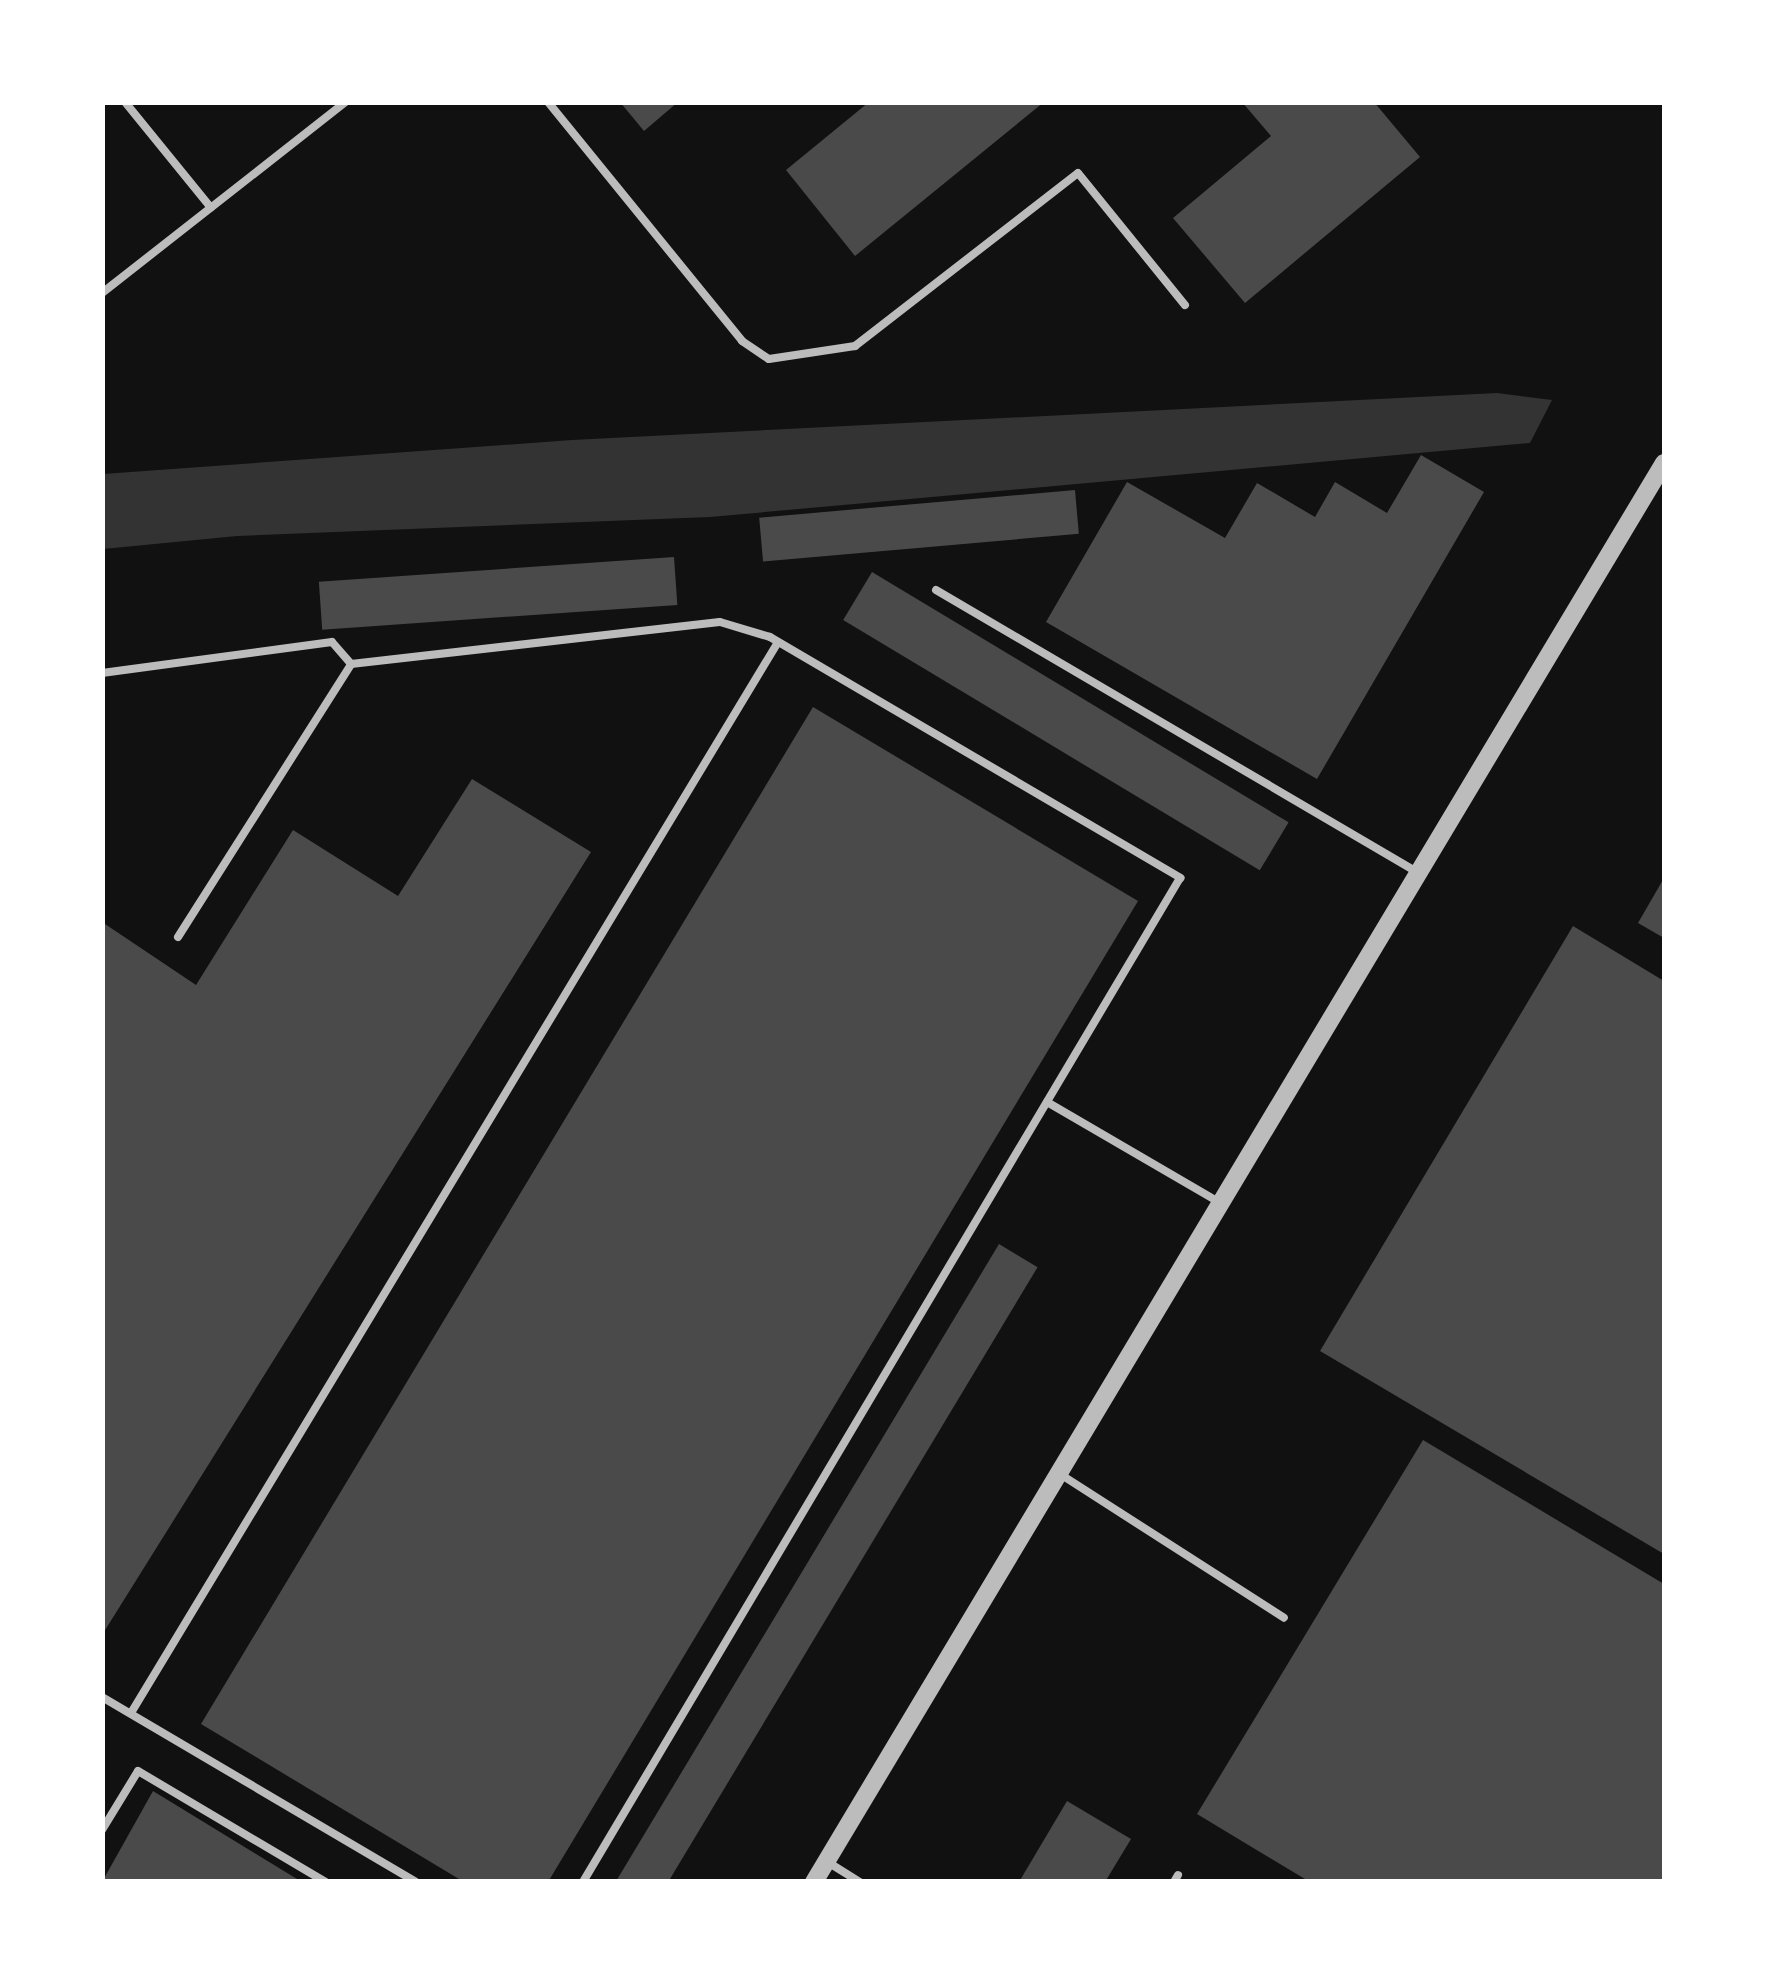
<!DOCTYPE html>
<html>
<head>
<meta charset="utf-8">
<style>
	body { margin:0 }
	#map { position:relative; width:1767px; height:1984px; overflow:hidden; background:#111; font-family:"Asap Condensed",sans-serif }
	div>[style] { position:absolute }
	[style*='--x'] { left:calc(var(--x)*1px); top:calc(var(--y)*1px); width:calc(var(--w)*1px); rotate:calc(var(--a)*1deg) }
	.water>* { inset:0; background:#333 }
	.building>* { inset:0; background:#4a4a4a; transform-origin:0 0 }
	.service>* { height:8px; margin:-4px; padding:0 4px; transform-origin:4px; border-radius:4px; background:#bcbcbc }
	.tertiary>* { height:18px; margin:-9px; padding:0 9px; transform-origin:9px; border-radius:9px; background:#bcbcbc }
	span { translate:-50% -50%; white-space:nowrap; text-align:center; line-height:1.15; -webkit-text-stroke:8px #fff; paint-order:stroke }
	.frame { position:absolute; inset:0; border:105px solid #fff; pointer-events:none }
</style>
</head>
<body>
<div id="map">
	<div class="water">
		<div style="clip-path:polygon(1497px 393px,1552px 400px,1530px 443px,710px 517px,237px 536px,103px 549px,103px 474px,572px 440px)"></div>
	</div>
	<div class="building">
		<div style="clip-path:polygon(620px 102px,678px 102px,644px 131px)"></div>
		<div style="clip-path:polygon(869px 102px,1044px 102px,855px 256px,786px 170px)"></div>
		<div style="clip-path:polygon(1242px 102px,1374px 102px,1420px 157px,1245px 303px,1173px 218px,1271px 136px)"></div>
		<div style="clip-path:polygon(1421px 455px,1484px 492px,1317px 779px,1046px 622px,1127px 482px,1225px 538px,1257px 483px,1315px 517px,1335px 482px,1387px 513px)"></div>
		<div style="left:1075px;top:490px;width:44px;height:317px;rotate:85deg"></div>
		<div style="left:674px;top:557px;width:48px;height:356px;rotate:86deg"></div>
		<div style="left:872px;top:572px;width:486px;height:56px;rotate:31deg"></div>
		<div style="clip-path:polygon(813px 707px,1138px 901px,548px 1882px,464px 1882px,201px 1724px)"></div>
		<div style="clip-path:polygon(472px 779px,591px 852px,102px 1635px,102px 922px,196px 985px,293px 830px,398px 896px)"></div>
		<div style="clip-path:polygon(1664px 878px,1664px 938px,1638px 923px)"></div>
		<div style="clip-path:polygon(1573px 926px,1664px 981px,1664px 1554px,1320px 1351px)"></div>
		<div style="left:999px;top:1244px;width:45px;height:745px;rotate:31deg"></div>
		<div style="clip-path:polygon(1423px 1440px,1664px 1584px,1664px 1882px,1310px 1882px,1197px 1814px)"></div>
		<div style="clip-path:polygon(153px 1791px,302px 1882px,102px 1882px)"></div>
		<div style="clip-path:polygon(1067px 1801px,1131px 1839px,1105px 1882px,1019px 1882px)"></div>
	</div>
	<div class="service">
		<div style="--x:125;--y:102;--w:136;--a:50.9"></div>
		<div style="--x:548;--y:102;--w:308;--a:50.9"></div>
		<div style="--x:742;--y:341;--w:32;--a:34"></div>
		<div style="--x:769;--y:359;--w:87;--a:-8.6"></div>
		<div style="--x:855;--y:346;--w:282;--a:-37.8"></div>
		<div style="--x:1078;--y:173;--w:170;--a:51"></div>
		<div style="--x:102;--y:293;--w:310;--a:-38.1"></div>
		<div style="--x:936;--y:590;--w:558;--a:30.38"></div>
		<div style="--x:102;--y:673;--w:232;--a:-7.7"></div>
		<div style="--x:332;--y:642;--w:29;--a:49"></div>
		<div style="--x:178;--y:937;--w:323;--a:-57.6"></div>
		<div style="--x:351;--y:664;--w:371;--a:-6.5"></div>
		<div style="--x:720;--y:622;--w:52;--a:16.7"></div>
		<div style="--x:770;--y:637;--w:476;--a:30.4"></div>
		<div style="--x:1180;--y:878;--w:1168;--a:120.74"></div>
		<div style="--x:1047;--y:1102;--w:199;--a:30.2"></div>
		<div style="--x:1060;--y:1474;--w:266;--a:32.7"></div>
		<div style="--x:102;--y:1697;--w:364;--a:30.5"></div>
		<div style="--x:131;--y:1713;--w:1251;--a:-58.86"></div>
		<div style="--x:102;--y:1830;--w:69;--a:-58.6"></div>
		<div style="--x:138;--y:1771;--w:218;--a:30.6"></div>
		<div style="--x:826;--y:1861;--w:40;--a:32"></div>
		<div style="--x:1174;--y:1882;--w:8;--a:-60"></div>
	</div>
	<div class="tertiary">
		<div style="--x:814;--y:1882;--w:1654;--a:-59.08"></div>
	</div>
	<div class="frame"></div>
</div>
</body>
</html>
